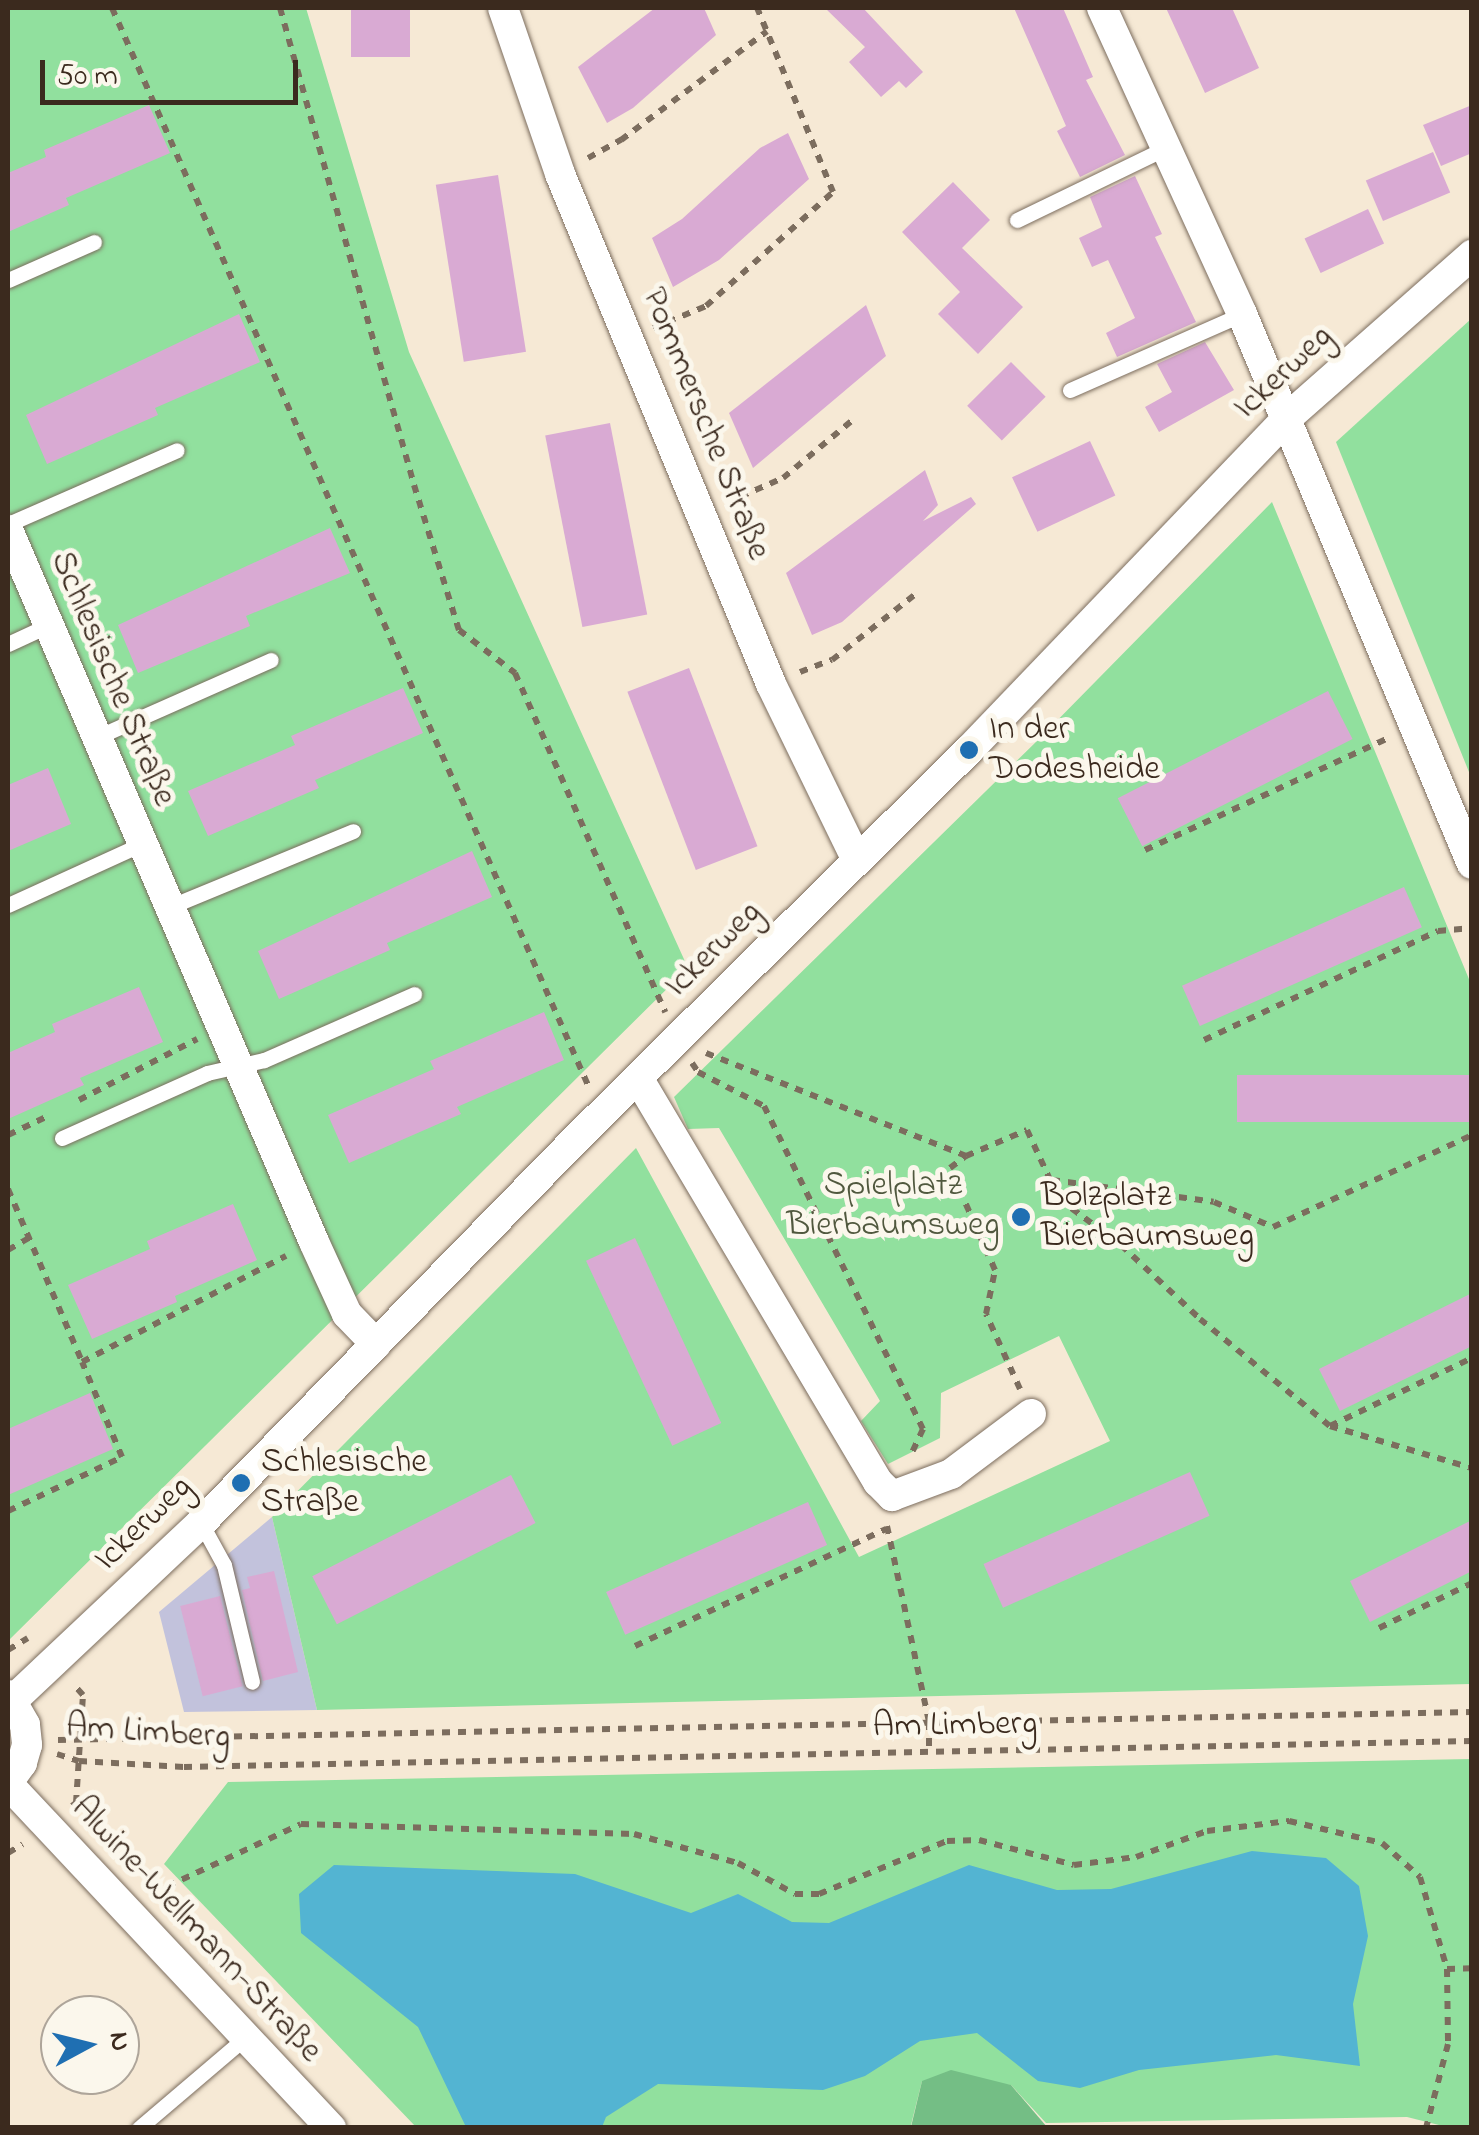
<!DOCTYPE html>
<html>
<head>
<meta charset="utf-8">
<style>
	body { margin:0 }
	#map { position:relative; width:1479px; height:2135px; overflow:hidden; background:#f6e9d5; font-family:"Indie Flower",sans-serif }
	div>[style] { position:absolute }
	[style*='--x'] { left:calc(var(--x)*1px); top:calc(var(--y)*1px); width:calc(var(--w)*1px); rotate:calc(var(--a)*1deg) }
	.industrial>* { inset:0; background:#c2c2dc }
	.green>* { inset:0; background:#91e09e }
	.forest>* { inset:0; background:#74be85 }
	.water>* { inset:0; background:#53b4d2 }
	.building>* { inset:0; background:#d9aad3; transform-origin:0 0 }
	.path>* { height:6px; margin-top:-3px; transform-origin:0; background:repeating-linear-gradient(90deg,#7c6d5e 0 8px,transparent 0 16px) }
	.roads { filter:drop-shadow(0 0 2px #7c6d5e) drop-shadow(0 0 2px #7c6d5e) }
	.lane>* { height:15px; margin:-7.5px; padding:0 7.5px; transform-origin:7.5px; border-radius:7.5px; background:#fff }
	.street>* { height:30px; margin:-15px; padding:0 15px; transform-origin:15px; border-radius:15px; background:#fff }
	.dots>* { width:28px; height:28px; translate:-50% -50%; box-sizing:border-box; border:5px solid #fbf7ec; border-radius:50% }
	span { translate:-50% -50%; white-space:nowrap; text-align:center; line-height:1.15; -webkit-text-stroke:10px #fbf7ec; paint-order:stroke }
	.street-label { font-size:35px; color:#3b2a1e }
	.poi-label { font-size:35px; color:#3b2a1e }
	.left { translate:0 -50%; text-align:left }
	.park-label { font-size:35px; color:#50583e }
	.frame { position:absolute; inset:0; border:10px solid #3b2a1e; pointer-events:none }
	.north { position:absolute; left:40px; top:1995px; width:100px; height:100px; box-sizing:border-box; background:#fbf7ec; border:2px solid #aea59a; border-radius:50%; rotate:83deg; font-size:28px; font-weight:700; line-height:40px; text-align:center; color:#3b2a1e }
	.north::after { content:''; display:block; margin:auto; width:35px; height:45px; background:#1f6fb2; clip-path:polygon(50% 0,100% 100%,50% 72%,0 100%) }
	.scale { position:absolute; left:40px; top:60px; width:258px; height:45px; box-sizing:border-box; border:5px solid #3b2a1e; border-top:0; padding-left:12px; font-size:30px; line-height:35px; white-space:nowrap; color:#3b2a1e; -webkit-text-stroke:8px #fbf7ec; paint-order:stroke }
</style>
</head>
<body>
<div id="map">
	<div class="industrial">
		<div style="clip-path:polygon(272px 1517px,317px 1710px,184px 1712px,159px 1612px)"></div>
	</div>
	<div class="green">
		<div style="clip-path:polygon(8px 8px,306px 8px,409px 352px,688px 968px,8px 1641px)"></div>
		<div style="clip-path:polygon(1471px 319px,1471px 777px,1336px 442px)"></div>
		<div style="clip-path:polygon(1272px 502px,1471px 984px,1471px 1684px,317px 1710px,272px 1517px,636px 1148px,859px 1557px,1110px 1441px,1059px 1336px,941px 1393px,940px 1438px,888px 1464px,861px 1421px,880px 1401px,719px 1128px,688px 1129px,674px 1097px,1038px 740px)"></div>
		<div style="clip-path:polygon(1471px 1759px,1471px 2125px,1439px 2125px,1407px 2117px,1046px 2123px,1011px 2085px,922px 2081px,911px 2125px,416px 2127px,164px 1864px,228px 1782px)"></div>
	</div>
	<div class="forest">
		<div style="clip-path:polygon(951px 2070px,1011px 2085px,1047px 2127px,911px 2127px,922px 2081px)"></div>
	</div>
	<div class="water">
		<div style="clip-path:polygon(1252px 1851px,1326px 1858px,1359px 1886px,1368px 1936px,1353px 2004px,1360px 2066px,1276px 2055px,1139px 2070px,1080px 2088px,1038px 2081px,977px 2033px,920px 2041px,865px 2076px,823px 2090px,658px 2084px,606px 2117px,602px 2127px,466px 2127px,418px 2027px,301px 1933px,299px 1894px,334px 1865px,575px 1874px,691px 1913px,738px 1894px,792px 1922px,829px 1923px,969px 1865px,1057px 1890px,1111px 1889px)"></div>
	</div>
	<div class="building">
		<div style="left:351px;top:8px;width:59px;height:49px"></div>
		<div style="clip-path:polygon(655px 8px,704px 8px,716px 35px,633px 108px,607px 123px,578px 67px)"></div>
		<div style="clip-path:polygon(825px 8px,863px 8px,923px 72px,906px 88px,899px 81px,881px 97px,849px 62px,865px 47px)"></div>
		<div style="clip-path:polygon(1014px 8px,1063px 8px,1093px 77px,1086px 80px,1125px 155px,1080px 177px,1057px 131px,1066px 126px)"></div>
		<div style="clip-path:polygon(1166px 8px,1232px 8px,1259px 68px,1205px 93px)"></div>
		<div style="clip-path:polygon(149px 105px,170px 153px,66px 198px,69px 205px,8px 232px,8px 173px,46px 157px,44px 150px)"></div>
		<div style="clip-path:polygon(1472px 105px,1472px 153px,1441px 166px,1423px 125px)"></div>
		<div style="clip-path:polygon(788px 133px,809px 179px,719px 260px,673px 287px,652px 238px,682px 219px,760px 148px)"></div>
		<div style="left:1433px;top:152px;width:44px;height:73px;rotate:67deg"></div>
		<div style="left:498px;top:175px;width:179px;height:63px;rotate:81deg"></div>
		<div style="clip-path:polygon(1135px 176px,1162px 234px,1155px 237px,1196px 322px,1117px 357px,1106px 333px,1135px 318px,1108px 260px,1092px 267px,1079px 238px,1102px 227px,1090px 197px)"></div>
		<div style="clip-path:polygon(953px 182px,990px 220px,962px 248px,1023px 307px,978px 354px,938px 314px,960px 292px,902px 232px)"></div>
		<div style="left:1368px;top:209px;width:38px;height:70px;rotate:65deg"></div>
		<div style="clip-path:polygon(866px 305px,886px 356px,753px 468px,729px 413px)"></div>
		<div style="clip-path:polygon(239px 314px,260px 362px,155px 408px,158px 415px,47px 464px,26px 415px)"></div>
		<div style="clip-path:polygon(1205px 342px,1234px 390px,1159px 432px,1145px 407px,1172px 392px,1157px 364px)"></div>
		<div style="left:1011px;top:362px;width:49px;height:62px;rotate:45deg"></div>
		<div style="left:610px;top:423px;width:195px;height:66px;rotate:79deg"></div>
		<div style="left:1090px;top:441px;width:60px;height:86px;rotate:65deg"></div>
		<div style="clip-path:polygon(925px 470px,938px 505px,923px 521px,971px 497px,976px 504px,842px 622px,812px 635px,786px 573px)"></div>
		<div style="clip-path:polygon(330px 528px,350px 573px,246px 616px,250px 626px,138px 673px,118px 625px)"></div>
		<div style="left:689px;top:668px;width:191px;height:66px;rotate:69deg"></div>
		<div style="clip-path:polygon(403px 688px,423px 733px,315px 780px,319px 788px,208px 836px,188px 791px,295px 745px,291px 736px)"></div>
		<div style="left:1328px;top:691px;width:54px;height:236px;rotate:63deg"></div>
		<div style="clip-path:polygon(48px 768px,71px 824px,8px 851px,8px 785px)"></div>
		<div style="clip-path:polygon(472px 851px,492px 897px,387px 943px,390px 950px,279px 999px,258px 951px)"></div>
		<div style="left:1404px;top:887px;width:44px;height:243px;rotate:66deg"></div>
		<div style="clip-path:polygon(139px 987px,163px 1042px,80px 1078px,84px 1085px,8px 1119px,8px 1053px,55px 1032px,52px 1024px)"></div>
		<div style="clip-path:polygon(544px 1012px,564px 1060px,457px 1107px,461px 1114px,349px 1163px,328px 1115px,434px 1069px,430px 1061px)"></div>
		<div style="left:1472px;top:1075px;width:47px;height:235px;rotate:90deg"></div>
		<div style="clip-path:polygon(233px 1204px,257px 1260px,175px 1296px,177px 1302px,92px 1339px,68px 1285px,150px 1249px,147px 1241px)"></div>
		<div style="left:635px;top:1238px;width:204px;height:54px;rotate:65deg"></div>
		<div style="clip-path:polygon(1472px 1293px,1472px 1346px,1340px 1411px,1319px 1369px)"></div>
		<div style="clip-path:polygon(90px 1393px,113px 1449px,8px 1495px,8px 1429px)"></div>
		<div style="left:1190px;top:1472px;width:48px;height:226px;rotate:66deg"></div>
		<div style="left:511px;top:1475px;width:54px;height:223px;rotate:63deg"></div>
		<div style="left:808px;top:1502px;width:47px;height:221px;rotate:66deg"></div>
		<div style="clip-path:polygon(1472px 1520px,1472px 1571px,1370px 1622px,1350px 1581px)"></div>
		<div style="clip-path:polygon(274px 1571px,298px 1672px,263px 1681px,242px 1590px,250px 1588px,247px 1577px)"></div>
		<div style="left:220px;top:1596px;width:93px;height:41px;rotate:76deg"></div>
	</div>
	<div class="path">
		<div style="--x:112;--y:8;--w:1177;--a:66.16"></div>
		<div style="--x:280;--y:8;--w:495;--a:74.3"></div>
		<div style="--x:414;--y:485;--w:152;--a:72.8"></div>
		<div style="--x:459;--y:630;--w:71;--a:37.5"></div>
		<div style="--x:515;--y:673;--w:371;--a:66.1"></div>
		<div style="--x:588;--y:158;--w:38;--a:-29"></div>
		<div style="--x:621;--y:140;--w:182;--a:-36.7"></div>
		<div style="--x:653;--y:328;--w:57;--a:-22.5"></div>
		<div style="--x:706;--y:306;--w:171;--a:-41.9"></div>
		<div style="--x:833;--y:192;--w:199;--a:-112.4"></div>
		<div style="--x:726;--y:503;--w:62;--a:-23.7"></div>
		<div style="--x:783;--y:478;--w:94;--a:-39.8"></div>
		<div style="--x:800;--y:672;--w:34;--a:-21"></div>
		<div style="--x:832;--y:660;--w:110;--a:-38.3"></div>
		<div style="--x:1145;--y:850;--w:268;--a:-24.7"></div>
		<div style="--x:1204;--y:1040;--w:258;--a:-25"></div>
		<div style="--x:1438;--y:931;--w:34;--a:-5"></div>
		<div style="--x:706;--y:1053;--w:280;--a:21.6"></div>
		<div style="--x:692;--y:1063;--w:11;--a:56"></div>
		<div style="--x:698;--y:1072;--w:74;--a:27.3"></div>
		<div style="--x:764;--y:1106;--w:360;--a:63.8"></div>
		<div style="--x:923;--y:1429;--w:26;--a:115"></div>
		<div style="--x:79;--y:1100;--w:133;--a:-27.3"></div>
		<div style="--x:8;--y:1135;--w:42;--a:-25.3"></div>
		<div style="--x:1052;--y:1180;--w:163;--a:7.7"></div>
		<div style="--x:1214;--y:1202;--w:64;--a:23"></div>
		<div style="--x:1273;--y:1227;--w:219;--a:-24.8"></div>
		<div style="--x:8;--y:1189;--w:188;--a:66.8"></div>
		<div style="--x:8;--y:1250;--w:24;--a:-30"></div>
		<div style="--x:1020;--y:1389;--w:82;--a:-114.4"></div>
		<div style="--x:986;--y:1314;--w:45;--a:-78.4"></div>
		<div style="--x:995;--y:1270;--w:111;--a:-113.8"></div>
		<div style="--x:950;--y:1168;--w:20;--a:-37"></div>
		<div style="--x:966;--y:1156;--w:66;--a:-23.1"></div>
		<div style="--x:1027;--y:1130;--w:76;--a:65.1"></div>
		<div style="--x:1059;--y:1199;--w:77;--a:36.6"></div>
		<div style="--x:1121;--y:1245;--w:108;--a:43.1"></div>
		<div style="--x:1200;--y:1319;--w:168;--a:39.5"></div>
		<div style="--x:1330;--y:1426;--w:148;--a:16.5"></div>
		<div style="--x:1330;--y:1426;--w:157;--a:-25.6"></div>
		<div style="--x:8;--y:1511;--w:126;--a:-25.3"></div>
		<div style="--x:122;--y:1457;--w:103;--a:-112.8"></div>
		<div style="--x:82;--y:1362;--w:230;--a:-27.5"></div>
		<div style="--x:887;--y:1526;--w:200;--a:77.9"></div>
		<div style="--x:929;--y:1722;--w:30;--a:90"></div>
		<div style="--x:1379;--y:1628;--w:103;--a:-25.8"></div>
		<div style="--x:635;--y:1646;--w:277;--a:-25"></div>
		<div style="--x:8;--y:1650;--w:23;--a:-31"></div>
		<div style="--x:58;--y:1740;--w:1414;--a:-1.13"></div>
		<div style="--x:57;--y:1754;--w:23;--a:18"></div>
		<div style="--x:79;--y:1761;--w:105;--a:3.3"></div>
		<div style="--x:184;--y:1767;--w:1288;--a:-1.16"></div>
		<div style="--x:72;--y:1806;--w:5;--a:-37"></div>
		<div style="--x:76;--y:1803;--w:108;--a:-86.3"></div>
		<div style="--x:83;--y:1695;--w:13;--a:-132"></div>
		<div style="--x:8;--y:1853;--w:17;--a:-31"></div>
		<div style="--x:153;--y:1893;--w:163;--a:-25"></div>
		<div style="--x:301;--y:1824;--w:333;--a:1.7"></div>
		<div style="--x:634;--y:1834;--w:108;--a:15.6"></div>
		<div style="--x:738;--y:1863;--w:65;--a:28.5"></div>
		<div style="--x:795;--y:1894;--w:24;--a:0"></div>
		<div style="--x:819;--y:1894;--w:139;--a:-22.5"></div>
		<div style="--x:947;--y:1841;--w:32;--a:-2"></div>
		<div style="--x:979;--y:1840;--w:98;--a:14.7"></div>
		<div style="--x:1074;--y:1865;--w:63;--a:-7.4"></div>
		<div style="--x:1136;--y:1857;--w:76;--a:-20.1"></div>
		<div style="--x:1207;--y:1831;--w:83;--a:-7"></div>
		<div style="--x:1289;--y:1821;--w:96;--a:13.3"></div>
		<div style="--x:1382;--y:1843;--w:51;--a:41.8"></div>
		<div style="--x:1420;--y:1877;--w:96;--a:73.6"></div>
		<div style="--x:1447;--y:1969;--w:75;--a:89.2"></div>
		<div style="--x:1448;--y:2044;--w:87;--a:104.7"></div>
		<div style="--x:1447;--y:1969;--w:25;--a:-2"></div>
	</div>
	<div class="roads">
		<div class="lane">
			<div style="--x:1017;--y:220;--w:168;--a:-25.8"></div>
			<div style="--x:8;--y:280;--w:94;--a:-23.8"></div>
			<div style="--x:1070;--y:390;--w:188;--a:-23.8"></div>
			<div style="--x:8;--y:524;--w:184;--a:-23.6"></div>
			<div style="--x:8;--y:644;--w:45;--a:-24.9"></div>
			<div style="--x:97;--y:737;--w:190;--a:-23.9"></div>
			<div style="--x:8;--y:905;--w:147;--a:-24.5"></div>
			<div style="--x:169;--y:907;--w:199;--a:-22.4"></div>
			<div style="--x:62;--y:1138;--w:159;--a:-24.1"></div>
			<div style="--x:207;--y:1073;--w:58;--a:-12.8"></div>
			<div style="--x:264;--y:1060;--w:164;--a:-23.7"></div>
			<div style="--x:201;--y:1523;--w:48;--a:61.3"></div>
			<div style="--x:224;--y:1565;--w:120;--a:76.5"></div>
			<div style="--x:139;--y:2128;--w:140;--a:-40.4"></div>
		</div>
		<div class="street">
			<div style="--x:503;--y:8;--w:176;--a:71"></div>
			<div style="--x:560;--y:174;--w:552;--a:67.52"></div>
			<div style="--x:771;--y:684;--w:196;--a:64"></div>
			<div style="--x:1102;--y:8;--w:337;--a:65.4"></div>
			<div style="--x:1242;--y:314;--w:596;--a:67.31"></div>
			<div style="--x:8;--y:530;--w:775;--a:66.74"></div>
			<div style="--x:314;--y:1242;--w:79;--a:65.4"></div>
			<div style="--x:347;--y:1314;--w:42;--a:46"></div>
			<div style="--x:638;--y:1078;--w:470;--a:59.3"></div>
			<div style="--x:878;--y:1482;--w:20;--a:45"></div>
			<div style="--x:892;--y:1496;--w:63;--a:-20.4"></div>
			<div style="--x:951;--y:1474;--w:100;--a:-36.9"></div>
			<div style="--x:8;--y:1695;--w:34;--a:60"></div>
			<div style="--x:25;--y:1725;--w:20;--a:84"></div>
			<div style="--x:27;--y:1745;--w:19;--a:106"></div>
			<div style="--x:22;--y:1763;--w:24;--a:126"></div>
			<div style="--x:12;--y:1701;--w:260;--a:-43.3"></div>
			<div style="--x:201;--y:1523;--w:535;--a:-45.68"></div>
			<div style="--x:575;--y:1140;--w:554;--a:-44.71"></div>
			<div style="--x:969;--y:750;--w:460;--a:-46.2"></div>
			<div style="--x:1287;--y:418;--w:247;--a:-41.4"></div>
			<div style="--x:8;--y:1784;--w:472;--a:46.8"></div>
		</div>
	</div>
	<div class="dots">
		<div style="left:969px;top:750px;background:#1f6fb2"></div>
		<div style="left:1021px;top:1217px;background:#1f6fb2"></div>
		<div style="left:241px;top:1483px;background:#1f6fb2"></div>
	</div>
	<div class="street-label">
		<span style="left:1284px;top:373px;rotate:-43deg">Ickerweg</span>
		<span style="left:705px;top:424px;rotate:68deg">Pommersche Straße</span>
		<span style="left:112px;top:679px;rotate:67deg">Schlesische Straße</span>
		<span style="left:714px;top:950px;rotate:-45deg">Ickerweg</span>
		<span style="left:144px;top:1524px;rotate:-44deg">Ickerweg</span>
		<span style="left:955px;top:1726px;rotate:-1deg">Am Limberg</span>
		<span style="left:148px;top:1733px;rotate:4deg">Am Limberg</span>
		<span style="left:196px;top:1930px;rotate:47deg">Alwine-Wellmann-Straße</span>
	</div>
	<div class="poi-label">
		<span class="left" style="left:989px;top:750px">In der<br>Dodesheide</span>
		<span class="left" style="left:1041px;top:1217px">Bolzplatz<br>Bierbaumsweg</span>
		<span class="left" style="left:261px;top:1483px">Schlesische<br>Straße</span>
	</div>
	<div class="park-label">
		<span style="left:893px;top:1206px">Spielplatz<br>Bierbaumsweg</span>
	</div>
	<div class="frame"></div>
	<div class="north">N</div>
	<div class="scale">50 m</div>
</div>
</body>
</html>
